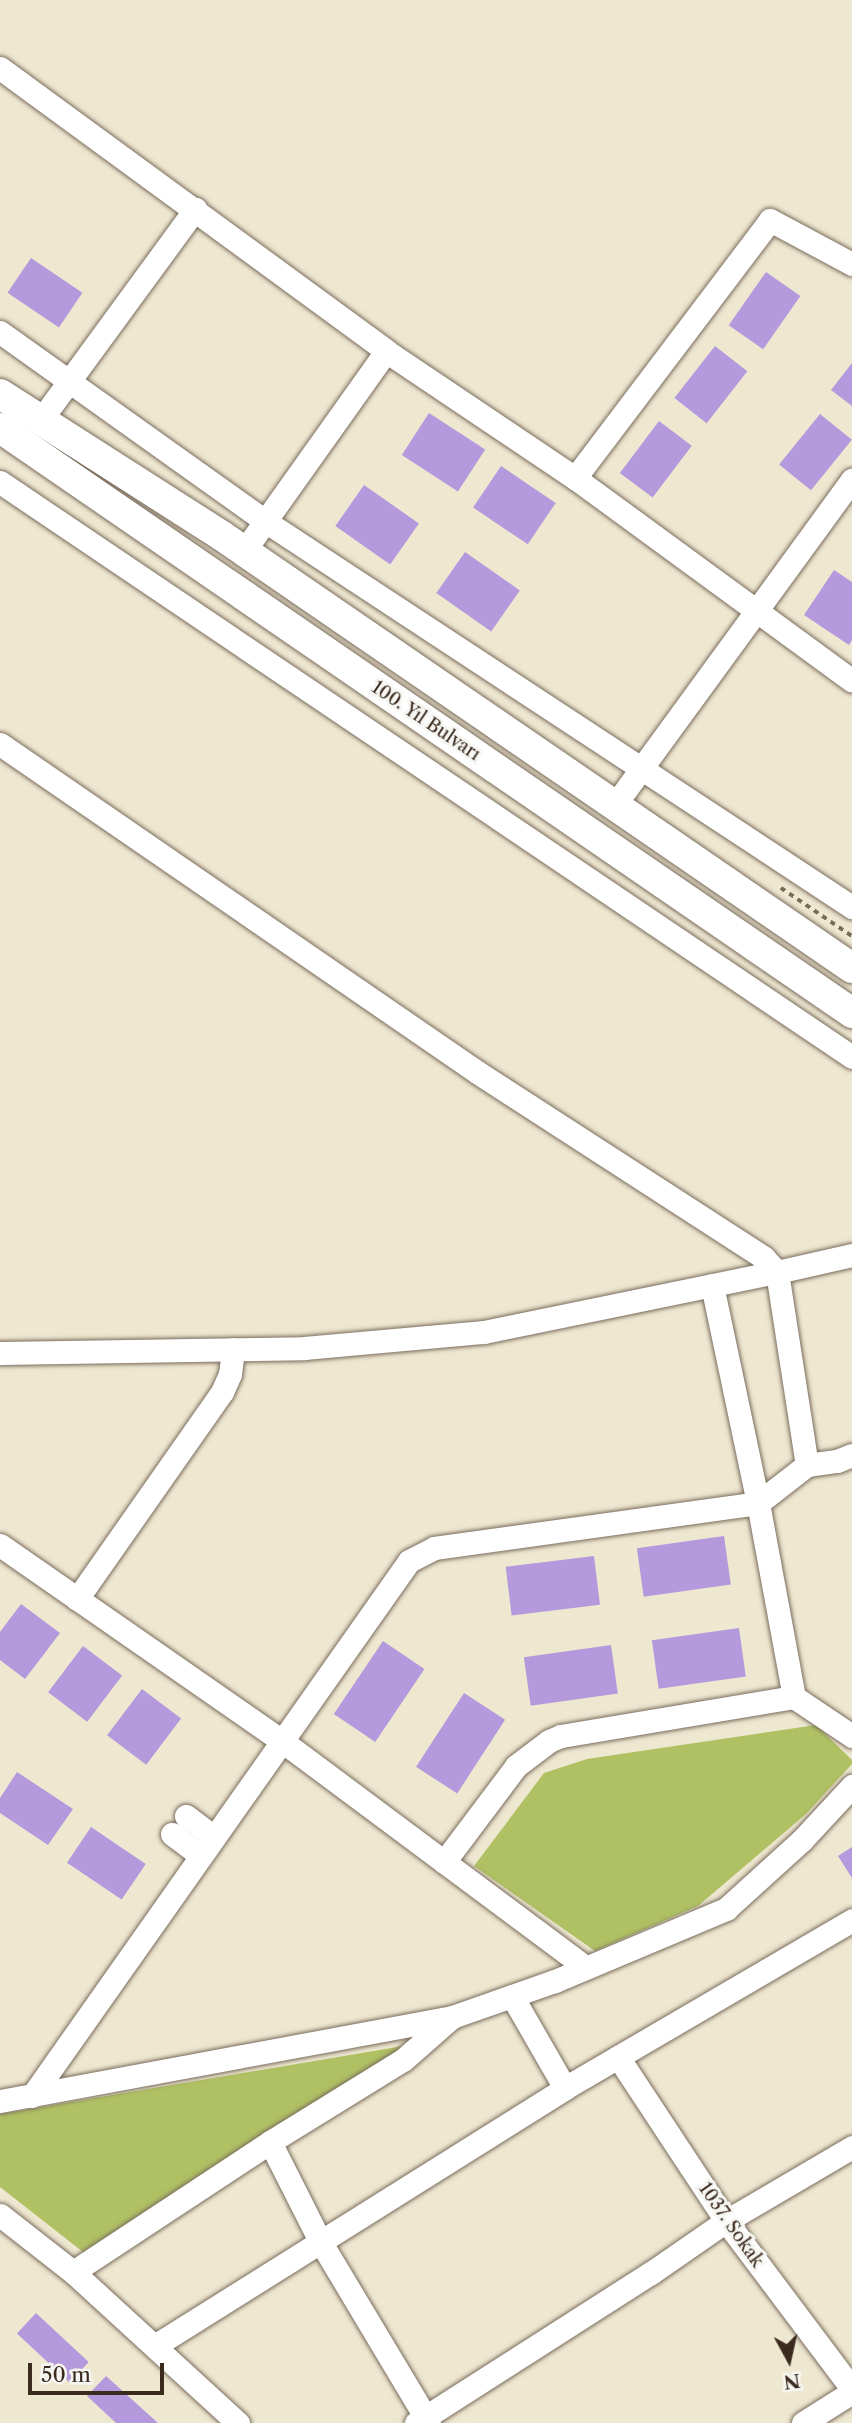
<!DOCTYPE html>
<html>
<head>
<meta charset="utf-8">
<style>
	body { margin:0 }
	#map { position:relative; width:852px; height:2423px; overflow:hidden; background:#efe8d1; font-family:"Libre Caslon Text",serif }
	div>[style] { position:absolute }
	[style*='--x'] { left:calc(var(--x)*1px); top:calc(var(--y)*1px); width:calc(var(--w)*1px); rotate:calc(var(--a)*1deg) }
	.green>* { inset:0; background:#b0c164 }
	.building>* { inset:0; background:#b499dd; transform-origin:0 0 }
	.path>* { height:3.5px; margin-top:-1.75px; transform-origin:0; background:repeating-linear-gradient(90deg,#7a6c5d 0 5px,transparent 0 10px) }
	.roads { filter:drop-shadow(0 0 2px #7a6c5d) drop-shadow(0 0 2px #7a6c5d) }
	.minor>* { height:23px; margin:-11.5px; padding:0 11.5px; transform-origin:11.5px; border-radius:11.5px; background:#fff }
	.major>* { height:30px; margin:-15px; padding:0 15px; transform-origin:15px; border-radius:15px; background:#fff }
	span { translate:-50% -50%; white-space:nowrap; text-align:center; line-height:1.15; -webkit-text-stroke:6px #f6f6f2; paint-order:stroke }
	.street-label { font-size:18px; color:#3b2a1e }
	.north { position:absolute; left:754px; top:2325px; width:70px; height:70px; -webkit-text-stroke:5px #f6f6f2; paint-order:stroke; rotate:172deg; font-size:19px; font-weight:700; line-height:28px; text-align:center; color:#3b2a1e }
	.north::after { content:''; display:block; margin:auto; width:24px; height:32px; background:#3b2a1e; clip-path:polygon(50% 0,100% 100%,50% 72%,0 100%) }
	.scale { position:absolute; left:28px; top:2363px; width:136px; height:32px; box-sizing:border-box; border:4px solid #3b2a1e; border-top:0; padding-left:9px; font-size:21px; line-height:24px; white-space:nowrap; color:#3b2a1e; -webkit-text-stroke:5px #f6f6f2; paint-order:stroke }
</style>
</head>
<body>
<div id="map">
	<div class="green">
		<div style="clip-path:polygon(816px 1725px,852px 1760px,852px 1764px,806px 1814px,698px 1906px,595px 1951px,474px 1866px,544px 1773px,587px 1759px)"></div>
		<div style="clip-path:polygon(409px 2045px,83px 2252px,0 2187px,0 2114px)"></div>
	</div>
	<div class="building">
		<div style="left:31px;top:258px;width:62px;height:42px;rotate:34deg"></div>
		<div style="left:766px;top:272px;width:42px;height:65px;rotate:35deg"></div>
		<div style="left:715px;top:346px;width:41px;height:66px;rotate:38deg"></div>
		<div style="clip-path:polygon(852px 363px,852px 406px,831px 390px)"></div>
		<div style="left:429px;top:413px;width:67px;height:50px;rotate:33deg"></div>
		<div style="left:820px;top:414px;width:41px;height:65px;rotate:39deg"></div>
		<div style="left:659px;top:421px;width:41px;height:65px;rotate:37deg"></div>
		<div style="left:501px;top:466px;width:66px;height:50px;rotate:34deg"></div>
		<div style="left:364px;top:485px;width:67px;height:50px;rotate:35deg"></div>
		<div style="left:465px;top:552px;width:67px;height:50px;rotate:35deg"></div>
		<div style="clip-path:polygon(834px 570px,852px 582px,852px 640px,849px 645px,804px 615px)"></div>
		<div style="left:724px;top:1536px;width:49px;height:88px;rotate:82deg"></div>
		<div style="left:594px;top:1556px;width:49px;height:89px;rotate:83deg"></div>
		<div style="clip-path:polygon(21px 1604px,60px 1633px,25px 1679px,0 1660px,0 1632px)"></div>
		<div style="left:739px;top:1628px;width:49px;height:88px;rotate:82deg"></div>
		<div style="left:383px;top:1641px;width:50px;height:88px;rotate:34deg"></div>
		<div style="left:611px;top:1645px;width:49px;height:88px;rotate:82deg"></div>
		<div style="left:83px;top:1646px;width:49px;height:58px;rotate:37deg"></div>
		<div style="left:142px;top:1689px;width:49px;height:58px;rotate:37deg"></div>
		<div style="left:464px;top:1693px;width:49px;height:88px;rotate:33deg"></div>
		<div style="clip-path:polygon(17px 1772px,73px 1809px,48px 1845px,0 1813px,0 1798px)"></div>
		<div style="left:91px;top:1827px;width:66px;height:43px;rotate:34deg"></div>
		<div style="clip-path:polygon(852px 1847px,852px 1878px,838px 1856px)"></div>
		<div style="left:36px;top:2313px;width:72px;height:28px;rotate:43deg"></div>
		<div style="clip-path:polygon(106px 2376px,158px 2423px,116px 2423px,87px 2396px)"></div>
	</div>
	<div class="path">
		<div style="--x:781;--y:888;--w:86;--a:34.1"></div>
	</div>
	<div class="roads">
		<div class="minor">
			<div style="--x:0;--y:68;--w:479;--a:36.2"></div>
			<div style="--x:386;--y:351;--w:228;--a:33.9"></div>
			<div style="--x:575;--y:478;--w:343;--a:36.2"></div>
			<div style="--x:0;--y:332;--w:325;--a:35.5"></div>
			<div style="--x:265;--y:521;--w:703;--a:33.33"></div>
			<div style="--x:40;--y:421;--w:263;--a:-53.8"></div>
			<div style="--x:575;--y:478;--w:323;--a:-52.9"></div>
			<div style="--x:770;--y:220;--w:93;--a:28.2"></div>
			<div style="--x:0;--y:482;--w:1028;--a:34.01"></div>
			<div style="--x:244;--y:551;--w:245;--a:-54.6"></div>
			<div style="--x:0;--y:744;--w:579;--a:34.51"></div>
			<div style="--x:477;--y:1072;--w:342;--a:32.9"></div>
			<div style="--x:764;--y:1258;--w:19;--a:47"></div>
			<div style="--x:614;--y:806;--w:404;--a:-53.9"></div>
			<div style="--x:852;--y:1255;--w:77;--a:167.2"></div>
			<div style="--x:777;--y:1272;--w:195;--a:81.2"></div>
			<div style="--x:807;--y:1465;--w:30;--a:-8"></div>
			<div style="--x:837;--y:1461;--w:16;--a:-22"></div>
			<div style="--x:712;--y:1285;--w:223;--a:78.1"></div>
			<div style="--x:758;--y:1503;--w:197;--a:79.5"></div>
			<div style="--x:794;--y:1697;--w:70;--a:33.9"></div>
			<div style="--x:0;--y:1353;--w:304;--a:-0.9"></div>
			<div style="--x:304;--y:1348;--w:181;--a:-5.1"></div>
			<div style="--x:484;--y:1332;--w:299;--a:-11.6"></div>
			<div style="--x:0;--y:1545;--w:343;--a:34.8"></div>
			<div style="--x:282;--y:1741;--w:378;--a:36.7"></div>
			<div style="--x:77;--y:1599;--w:253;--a:-55"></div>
			<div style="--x:222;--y:1392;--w:20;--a:-66"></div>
			<div style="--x:230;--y:1374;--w:25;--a:-83"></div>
			<div style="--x:186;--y:1816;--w:35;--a:37"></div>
			<div style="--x:172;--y:1834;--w:36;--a:37"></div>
			<div style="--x:444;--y:1862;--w:120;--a:-53.1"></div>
			<div style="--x:516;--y:1766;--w:41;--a:-37.1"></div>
			<div style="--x:549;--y:1741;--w:13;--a:-23"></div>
			<div style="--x:561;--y:1736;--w:236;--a:-9.5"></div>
			<div style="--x:512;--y:1996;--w:106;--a:60.1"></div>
			<div style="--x:618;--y:2057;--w:196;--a:56.6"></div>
			<div style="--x:726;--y:2221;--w:210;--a:53.1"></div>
			<div style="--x:32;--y:2096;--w:654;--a:-54.83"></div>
			<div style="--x:409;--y:1561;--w:28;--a:-27"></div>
			<div style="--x:434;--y:1548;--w:327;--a:-7.9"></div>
			<div style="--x:758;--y:1503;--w:62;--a:-37.8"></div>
			<div style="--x:0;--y:2101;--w:460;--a:-10.5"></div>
			<div style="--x:452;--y:2017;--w:109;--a:-19.3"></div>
			<div style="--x:555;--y:1981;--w:186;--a:-22.8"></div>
			<div style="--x:726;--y:1909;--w:103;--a:-42.2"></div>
			<div style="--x:802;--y:1840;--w:74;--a:-47.2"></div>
			<div style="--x:270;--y:2142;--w:111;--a:63.2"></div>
			<div style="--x:320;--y:2241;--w:212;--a:59.1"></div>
			<div style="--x:0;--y:2215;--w:93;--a:38"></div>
			<div style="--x:73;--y:2272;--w:224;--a:42.5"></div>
			<div style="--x:73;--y:2272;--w:236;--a:-33.4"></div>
			<div style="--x:270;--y:2142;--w:156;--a:-31.7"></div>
			<div style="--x:403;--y:2060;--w:65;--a:-41.3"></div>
			<div style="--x:156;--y:2345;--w:483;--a:-32.1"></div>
			<div style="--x:565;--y:2088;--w:333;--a:-30.3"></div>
			<div style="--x:416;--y:2423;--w:279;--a:-32.6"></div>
			<div style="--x:651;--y:2273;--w:91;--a:-34.7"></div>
			<div style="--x:726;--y:2221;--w:146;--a:-30.4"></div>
			<div style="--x:803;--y:2423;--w:58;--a:-32.3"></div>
		</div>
		<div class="major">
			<div style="--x:0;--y:394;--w:264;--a:32.6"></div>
			<div style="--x:222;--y:536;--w:764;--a:34.44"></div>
			<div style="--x:0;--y:428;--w:1034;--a:34.47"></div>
		</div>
	</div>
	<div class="street-label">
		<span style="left:426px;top:721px;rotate:34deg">100. Yıl Bulvarı</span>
		<span style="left:731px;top:2225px;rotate:55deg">1037. Sokak</span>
	</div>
	<div class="north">N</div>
	<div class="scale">50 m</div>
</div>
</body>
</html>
